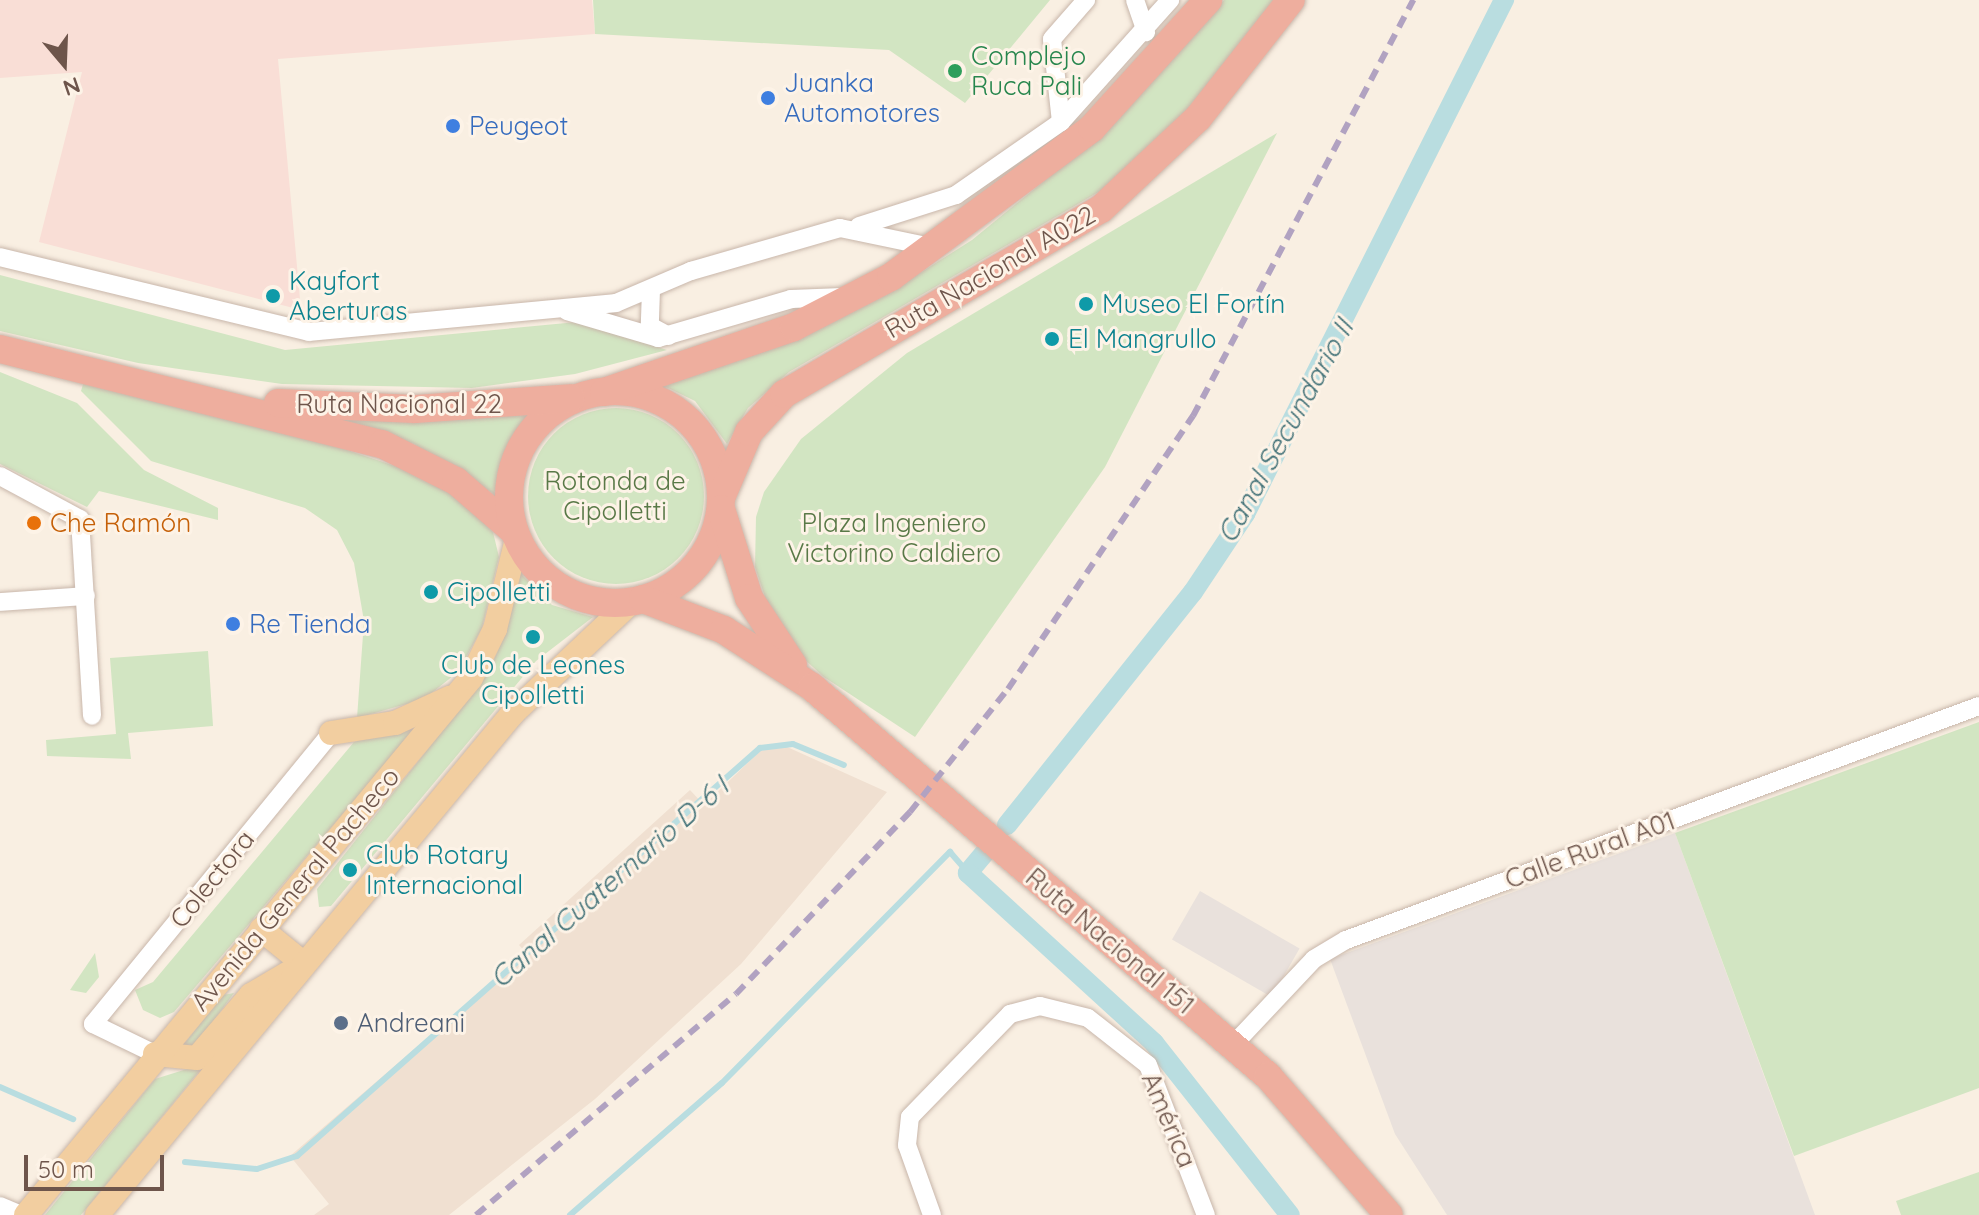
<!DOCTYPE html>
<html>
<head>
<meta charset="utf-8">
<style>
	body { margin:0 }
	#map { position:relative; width:1979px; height:1215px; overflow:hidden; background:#f9efe2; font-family:Quicksand,sans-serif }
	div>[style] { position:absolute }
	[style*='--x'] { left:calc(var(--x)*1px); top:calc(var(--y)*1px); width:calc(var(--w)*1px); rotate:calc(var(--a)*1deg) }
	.residential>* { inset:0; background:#f0e0d1 }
	.commercial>* { inset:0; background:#f9ded6 }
	.industrial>* { inset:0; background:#e9e1dc; transform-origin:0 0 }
	.green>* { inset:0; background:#d2e5c2 }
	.round { border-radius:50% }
	.stream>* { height:6px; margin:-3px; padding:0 3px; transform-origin:3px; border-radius:3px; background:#b9dde0 }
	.canal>* { height:20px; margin:-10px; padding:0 10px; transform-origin:10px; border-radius:10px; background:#b9dde0 }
	.roads { filter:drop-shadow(0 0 2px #c8b6aa) drop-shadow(0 0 2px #c8b6aa) }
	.minor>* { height:18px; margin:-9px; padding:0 9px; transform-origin:9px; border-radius:9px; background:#fff }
	.major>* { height:24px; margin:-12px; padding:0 12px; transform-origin:12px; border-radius:12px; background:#f2cea0 }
	.highway>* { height:28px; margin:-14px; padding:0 14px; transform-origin:14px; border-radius:14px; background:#eeae9e }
	.highway>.ring { margin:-14px; padding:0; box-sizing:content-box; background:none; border:28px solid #eeae9e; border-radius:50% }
	.rail>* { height:6px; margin-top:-3px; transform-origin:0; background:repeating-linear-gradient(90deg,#b1a2c1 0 12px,transparent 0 20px) }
	.dots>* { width:22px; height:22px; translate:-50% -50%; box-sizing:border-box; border:4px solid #fdf3e7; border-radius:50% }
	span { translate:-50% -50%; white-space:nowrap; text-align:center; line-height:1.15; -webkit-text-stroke:6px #fdf3e7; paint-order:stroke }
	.leisure-label { font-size:26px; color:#27864d }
	.left { translate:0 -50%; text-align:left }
	.shop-label { font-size:26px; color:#366cbe }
	.street-label { font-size:26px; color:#6e554b }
	.culture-label { font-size:26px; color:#0d838f }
	.park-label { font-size:26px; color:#597947 }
	.food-label { font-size:26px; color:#c56008 }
	.service-label { font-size:26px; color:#4e5e75 }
	.water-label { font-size:28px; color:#447379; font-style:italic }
	.north { position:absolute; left:24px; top:24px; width:80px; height:80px; -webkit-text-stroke:6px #fdf3e7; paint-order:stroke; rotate:161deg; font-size:22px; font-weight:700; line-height:32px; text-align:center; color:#6e554b }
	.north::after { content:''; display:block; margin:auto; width:28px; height:36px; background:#6e554b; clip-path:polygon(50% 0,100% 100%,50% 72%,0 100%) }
	.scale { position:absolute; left:24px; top:1155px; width:140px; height:36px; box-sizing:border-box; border:4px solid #6e554b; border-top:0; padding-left:10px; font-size:24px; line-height:28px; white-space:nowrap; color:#6e554b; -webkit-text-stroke:6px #fdf3e7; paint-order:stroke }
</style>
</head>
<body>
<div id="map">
	<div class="residential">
		<div style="clip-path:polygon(785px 746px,887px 792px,741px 964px,595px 1099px,449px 1215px,314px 1215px,329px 1204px,290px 1156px,526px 953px,519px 945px,690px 790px,704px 805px,760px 751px)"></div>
	</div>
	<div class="commercial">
		<div style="clip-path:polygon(0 0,592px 0,595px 34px,278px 59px,301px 310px,39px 242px,82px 72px,0 78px)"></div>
	</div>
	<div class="industrial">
		<div style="clip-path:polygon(1675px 833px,1815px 1215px,1447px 1215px,1395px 1134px,1330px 959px)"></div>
		<div style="left:1200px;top:891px;width:115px;height:56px;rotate:30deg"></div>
	</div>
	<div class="green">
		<div style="clip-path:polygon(593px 0,1050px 0,965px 103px,889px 50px,595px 34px)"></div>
		<div style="clip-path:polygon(1224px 0,1274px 0,1203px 97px,1107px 187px,789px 372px,748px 408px,727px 444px,695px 401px,658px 383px,879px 299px,972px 240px,1115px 123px)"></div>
		<div style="clip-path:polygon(1277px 133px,1105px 467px,915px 737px,824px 677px,794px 650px,770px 612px,755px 567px,756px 517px,764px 492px,801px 439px,907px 353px)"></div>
		<div style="clip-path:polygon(0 275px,285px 350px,577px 322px,667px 350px,575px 374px,472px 388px,282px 384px,138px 363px,0 331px)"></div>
		<div style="clip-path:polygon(0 372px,77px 403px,144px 470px,218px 508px,218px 520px,99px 491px,87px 507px,0 464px)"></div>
		<div style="clip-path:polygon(84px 381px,290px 431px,413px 472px,456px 494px,493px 532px,499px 557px,482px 628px,458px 672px,424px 699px,357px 718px,364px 621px,354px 563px,337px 530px,305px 508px,151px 461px,81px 391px)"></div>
		<div class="round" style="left:528px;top:408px;width:176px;height:176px"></div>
		<div style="clip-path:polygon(530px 415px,507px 449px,494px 494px,414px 444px,335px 420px)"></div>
		<div style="clip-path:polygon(517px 570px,552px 605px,593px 617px,536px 661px,331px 906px,319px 907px,317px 889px,489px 672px,509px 622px)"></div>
		<div style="clip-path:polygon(208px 651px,213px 726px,128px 733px,131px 759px,47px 756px,46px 740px,116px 734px,110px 658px)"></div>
		<div style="clip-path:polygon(421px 722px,174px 1012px,160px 1018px,143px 1010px,135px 990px,153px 982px,354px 742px)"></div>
		<div style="clip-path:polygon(1979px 722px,1979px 1088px,1794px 1156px,1675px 833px)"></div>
		<div style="clip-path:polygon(95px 953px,99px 977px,86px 993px,70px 990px)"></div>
		<div style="clip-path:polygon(234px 993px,195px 1046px,180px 1049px,223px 995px)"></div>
		<div style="clip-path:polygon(206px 1063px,81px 1215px,45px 1215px,155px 1079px)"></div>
		<div style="clip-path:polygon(1979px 1172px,1979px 1215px,1901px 1215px,1896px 1201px)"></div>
	</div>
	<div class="stream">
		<div style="--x:0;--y:1087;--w:80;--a:23.7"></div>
		<div style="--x:185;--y:1162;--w:72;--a:5.6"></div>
		<div style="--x:257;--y:1169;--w:42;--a:-18"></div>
		<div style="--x:297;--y:1156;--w:617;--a:-41.39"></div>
		<div style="--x:760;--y:748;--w:33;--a:-7"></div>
		<div style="--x:793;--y:744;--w:55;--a:22.4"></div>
		<div style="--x:570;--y:1215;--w:201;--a:-41"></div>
		<div style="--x:722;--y:1083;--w:325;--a:-45.4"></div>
		<div style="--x:950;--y:852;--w:28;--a:49"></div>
	</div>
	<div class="canal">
		<div style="--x:1007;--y:825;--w:298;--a:-51.4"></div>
		<div style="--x:1193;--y:592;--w:94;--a:-56.3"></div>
		<div style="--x:1245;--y:514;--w:576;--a:-63.26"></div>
		<div style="--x:987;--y:850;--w:30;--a:130"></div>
		<div style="--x:968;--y:873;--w:252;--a:42.4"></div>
		<div style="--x:1154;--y:1043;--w:219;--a:51.7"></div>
	</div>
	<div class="roads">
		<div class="minor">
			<div style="--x:1135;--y:0;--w:34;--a:71"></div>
			<div style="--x:1061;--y:122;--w:164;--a:-48.2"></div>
			<div style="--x:859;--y:226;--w:102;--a:-17.7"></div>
			<div style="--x:956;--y:195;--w:128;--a:-34.8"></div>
			<div style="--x:1061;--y:122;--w:83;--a:-96.2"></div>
			<div style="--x:1052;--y:39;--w:52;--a:-48.9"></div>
			<div style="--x:0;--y:257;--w:318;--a:13.6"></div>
			<div style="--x:309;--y:332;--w:308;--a:-5.4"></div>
			<div style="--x:616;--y:303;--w:82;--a:-23.1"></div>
			<div style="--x:691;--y:271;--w:155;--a:-16.1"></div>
			<div style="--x:840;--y:228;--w:98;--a:11.8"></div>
			<div style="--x:651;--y:290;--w:36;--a:92"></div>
			<div style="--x:650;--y:326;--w:21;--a:28"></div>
			<div style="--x:567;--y:311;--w:95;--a:16.5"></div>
			<div style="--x:658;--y:338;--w:139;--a:-16.3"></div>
			<div style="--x:791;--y:299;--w:52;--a:-2.2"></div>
			<div style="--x:0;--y:476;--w:91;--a:28.3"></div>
			<div style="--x:80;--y:519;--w:197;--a:86.5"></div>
			<div style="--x:0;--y:602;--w:86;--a:-4"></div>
			<div style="--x:1233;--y:1045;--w:118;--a:-46.7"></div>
			<div style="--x:1314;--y:959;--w:37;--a:-31"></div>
			<div style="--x:1346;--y:940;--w:675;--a:-20.29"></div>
			<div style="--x:155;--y:1054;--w:69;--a:-154.2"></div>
			<div style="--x:93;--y:1024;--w:376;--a:-50.7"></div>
			<div style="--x:0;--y:1206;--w:23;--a:23"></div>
			<div style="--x:932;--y:1215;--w:74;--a:-109.7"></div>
			<div style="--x:907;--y:1145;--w:28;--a:-84"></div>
			<div style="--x:910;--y:1117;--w:144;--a:-45.8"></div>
			<div style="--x:1010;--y:1014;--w:31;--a:-15"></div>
			<div style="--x:1040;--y:1006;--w:49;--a:14"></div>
			<div style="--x:1088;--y:1018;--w:76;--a:38.1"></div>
			<div style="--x:1148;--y:1065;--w:161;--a:68.9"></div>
		</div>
		<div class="major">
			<div style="--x:331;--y:733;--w:65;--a:-8.9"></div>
			<div style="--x:395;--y:723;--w:60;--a:-24.8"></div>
			<div style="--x:155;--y:1054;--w:42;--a:5.4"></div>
			<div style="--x:197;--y:1058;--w:83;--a:-49.4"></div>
			<div style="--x:251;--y:995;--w:61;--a:-30.3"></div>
			<div style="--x:304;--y:964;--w:55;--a:-140.9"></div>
			<div style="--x:26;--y:1215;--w:697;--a:-50.35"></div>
			<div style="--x:471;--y:678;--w:55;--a:-63.9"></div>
			<div style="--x:495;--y:629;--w:93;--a:-76.3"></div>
			<div style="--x:97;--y:1215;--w:652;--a:-50.35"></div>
			<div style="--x:513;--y:713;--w:162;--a:-43.2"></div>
		</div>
		<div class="highway">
			<div style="--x:0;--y:349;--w:394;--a:14"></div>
			<div style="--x:382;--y:444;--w:83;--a:26.6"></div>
			<div style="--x:456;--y:481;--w:77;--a:40.8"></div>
			<div class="ring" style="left:509px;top:391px;width:184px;height:184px"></div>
			<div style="--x:604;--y:392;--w:201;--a:-18.9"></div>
			<div style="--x:794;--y:327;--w:109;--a:-27.3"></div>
			<div style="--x:891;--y:277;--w:250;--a:-36.5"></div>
			<div style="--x:1092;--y:128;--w:173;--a:-47.8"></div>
			<div style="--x:278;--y:403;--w:137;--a:2.5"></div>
			<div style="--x:415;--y:409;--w:156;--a:-4"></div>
			<div style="--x:721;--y:498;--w:72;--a:-67"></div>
			<div style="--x:749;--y:432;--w:52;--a:-47.4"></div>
			<div style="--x:784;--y:394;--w:367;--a:-30.3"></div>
			<div style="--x:1101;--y:209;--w:133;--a:-43.2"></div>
			<div style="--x:1198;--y:118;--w:150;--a:-51.8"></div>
			<div style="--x:721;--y:509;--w:93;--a:72.5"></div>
			<div style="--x:749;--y:598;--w:80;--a:56.7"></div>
			<div style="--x:643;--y:599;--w:87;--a:20.9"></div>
			<div style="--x:724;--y:630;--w:105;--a:32.9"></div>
			<div style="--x:812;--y:687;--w:599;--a:40.47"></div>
			<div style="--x:1268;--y:1076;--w:184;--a:49"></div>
		</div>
	</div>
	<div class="rail">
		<div style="--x:476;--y:1215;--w:341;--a:-40.4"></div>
		<div style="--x:736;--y:994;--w:252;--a:-46.3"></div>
		<div style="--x:910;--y:812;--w:157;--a:-51.5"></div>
		<div style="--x:1008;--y:689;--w:330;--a:-55.9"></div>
		<div style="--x:1193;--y:416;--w:471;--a:-62.1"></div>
	</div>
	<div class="dots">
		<div style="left:955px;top:71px;background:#2e9e5b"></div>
		<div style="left:768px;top:98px;background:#3f7fe0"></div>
		<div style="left:453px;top:126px;background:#3f7fe0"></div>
		<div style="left:273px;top:296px;background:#0f9aa8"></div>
		<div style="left:1086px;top:304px;background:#0f9aa8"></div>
		<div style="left:1052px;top:339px;background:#0f9aa8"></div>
		<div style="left:34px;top:523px;background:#e8710a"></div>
		<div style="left:431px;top:592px;background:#0f9aa8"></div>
		<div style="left:233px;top:624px;background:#3f7fe0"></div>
		<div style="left:533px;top:637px;background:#0f9aa8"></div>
		<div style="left:350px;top:870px;background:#0f9aa8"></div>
		<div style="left:341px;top:1023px;background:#5c6f8a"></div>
	</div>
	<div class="leisure-label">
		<span class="left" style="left:971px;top:71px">Complejo<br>Ruca Pali</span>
	</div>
	<div class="shop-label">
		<span class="left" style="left:784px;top:98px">Juanka<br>Automotores</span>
		<span class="left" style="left:469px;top:126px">Peugeot</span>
		<span class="left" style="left:249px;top:624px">Re Tienda</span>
	</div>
	<div class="street-label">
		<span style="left:990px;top:272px;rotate:-30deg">Ruta Nacional A022</span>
		<span style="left:399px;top:404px">Ruta Nacional 22</span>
		<span style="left:1590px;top:850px;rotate:-20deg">Calle Rural A01</span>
		<span style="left:212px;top:879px;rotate:-51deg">Colectora</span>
		<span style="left:295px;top:889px;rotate:-50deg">Avenida General Pacheco</span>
		<span style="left:1110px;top:941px;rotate:40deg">Ruta Nacional 151</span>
		<span style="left:1169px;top:1120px;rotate:67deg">América</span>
	</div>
	<div class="culture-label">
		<span class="left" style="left:289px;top:296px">Kayfort<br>Aberturas</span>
		<span class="left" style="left:1102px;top:304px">Museo El Fortín</span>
		<span class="left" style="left:1068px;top:339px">El Mangrullo</span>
		<span class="left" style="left:447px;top:592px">Cipolletti</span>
		<span style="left:533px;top:680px">Club de Leones<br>Cipolletti</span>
		<span class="left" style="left:366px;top:870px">Club Rotary<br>Internacional</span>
	</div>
	<div class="park-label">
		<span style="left:615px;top:496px">Rotonda de<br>Cipolletti</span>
		<span style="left:894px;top:538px">Plaza Ingeniero<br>Victorino Caldiero</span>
	</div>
	<div class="food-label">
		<span class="left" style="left:50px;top:523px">Che Ramón</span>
	</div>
	<div class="service-label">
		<span class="left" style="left:357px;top:1023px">Andreani</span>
	</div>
	<div class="water-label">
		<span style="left:1285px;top:431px;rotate:-61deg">Canal Secundario II</span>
		<span style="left:609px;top:882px;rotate:-41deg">Canal Cuaternario D-6 I</span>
	</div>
	<div class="north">N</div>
	<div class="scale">50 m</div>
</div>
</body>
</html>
